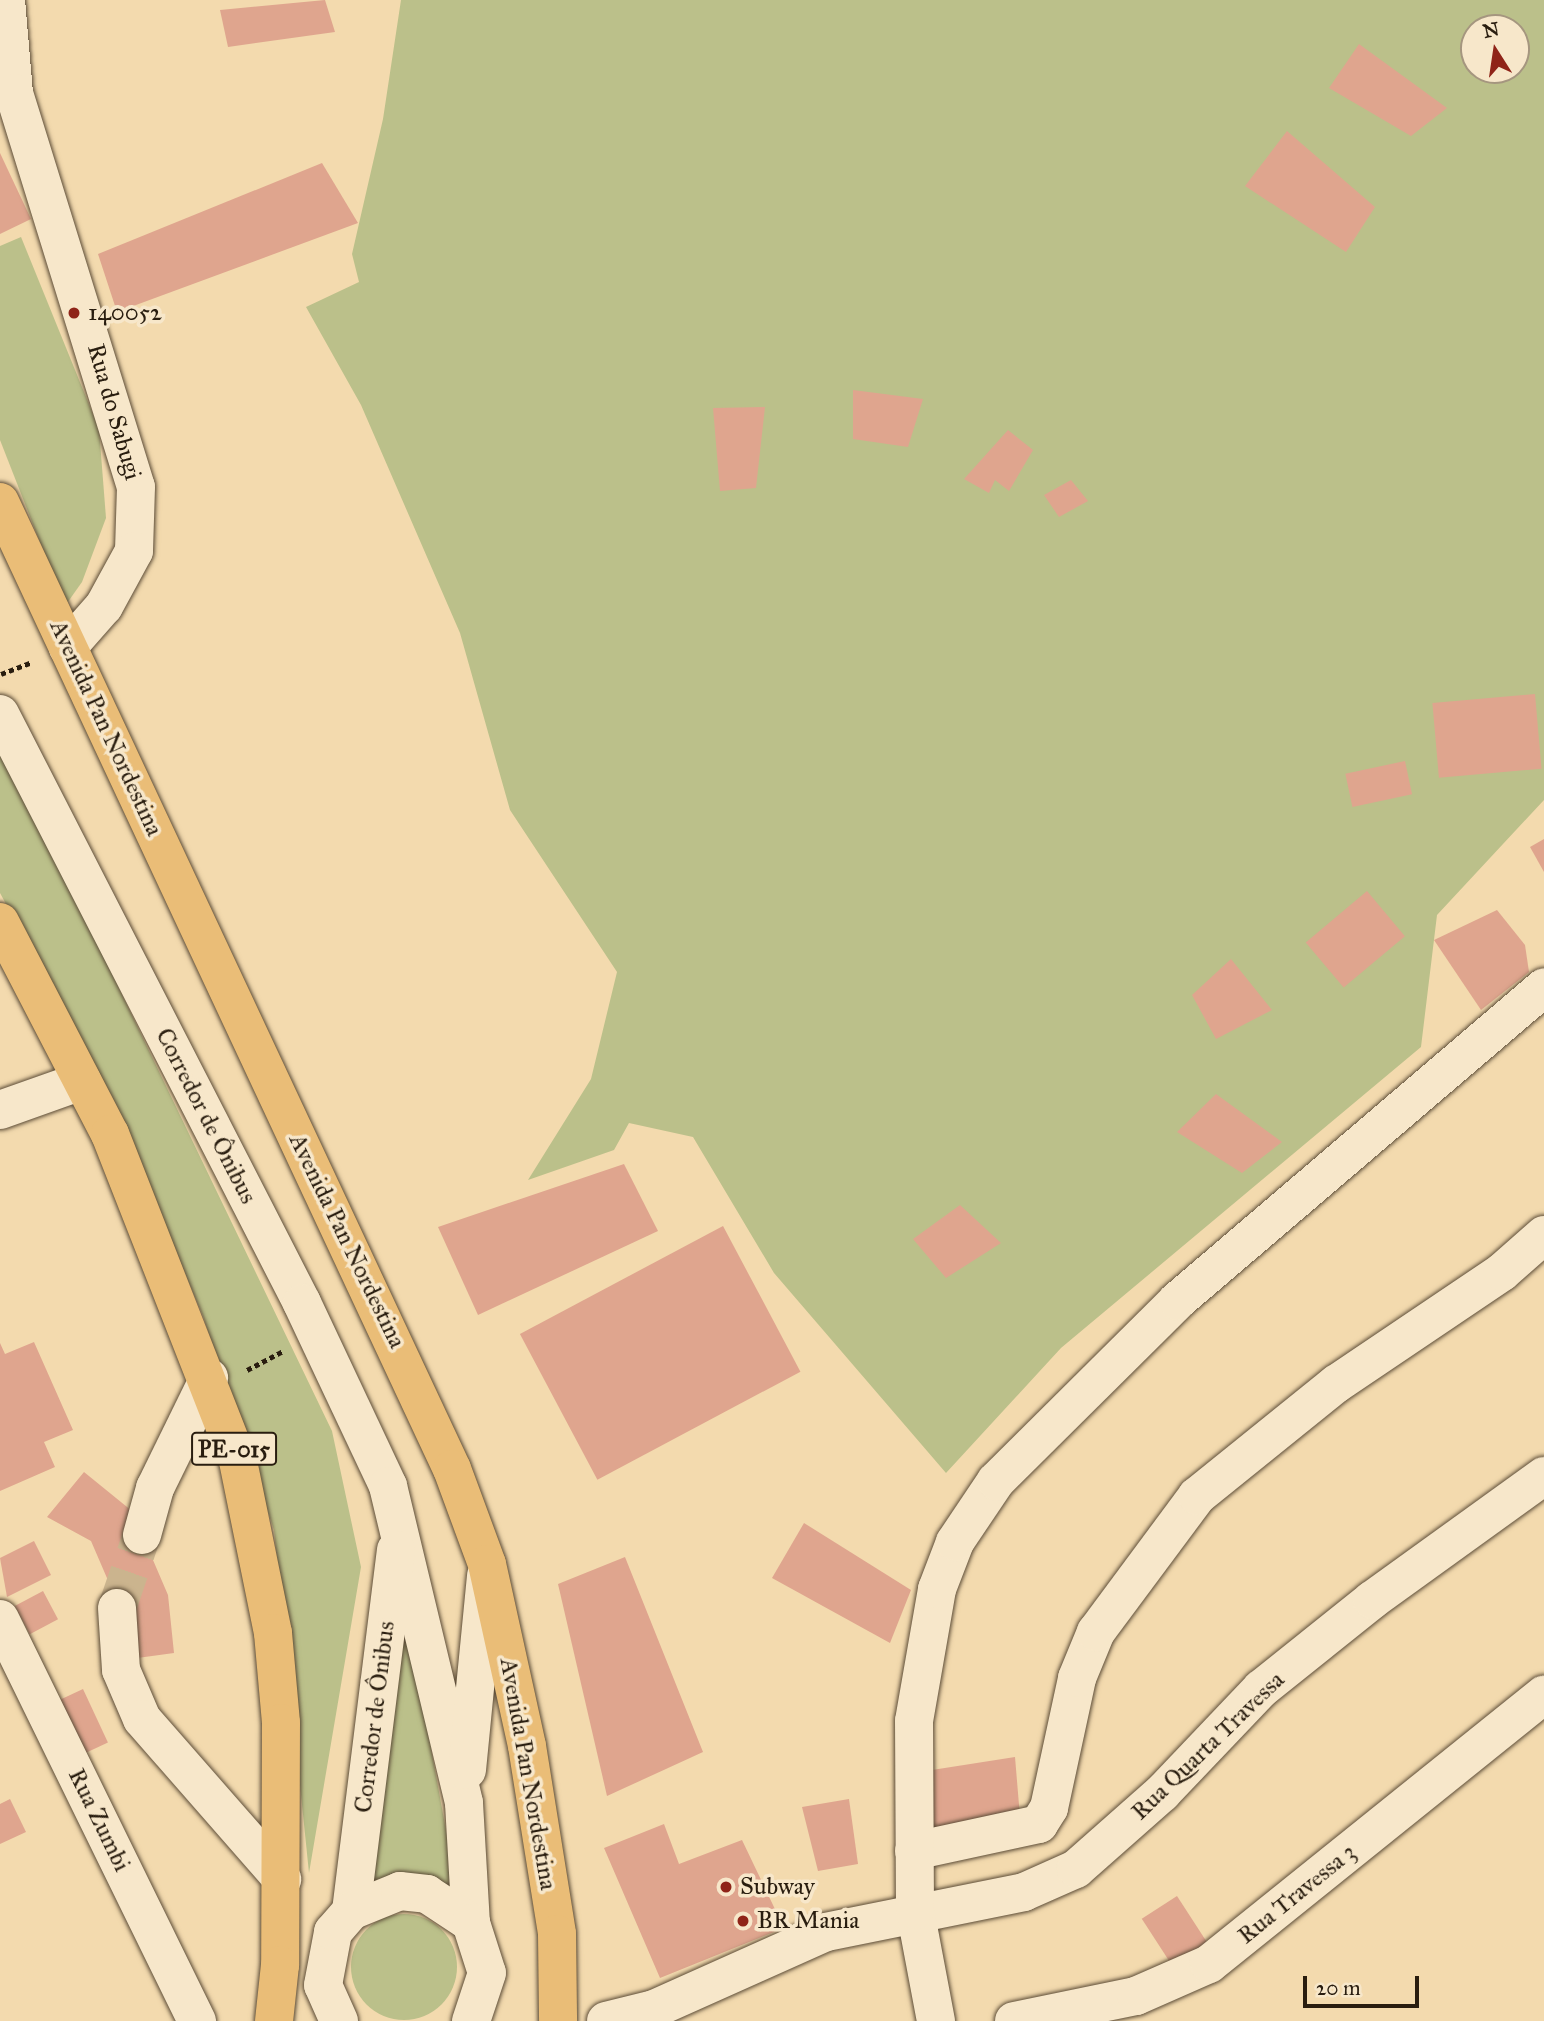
<!DOCTYPE html>
<html>
<head>
<meta charset="utf-8">
<style>
	body { margin:0 }
	#map { position:relative; width:1544px; height:2021px; overflow:hidden; background:#f3daae; font-family:"IM FELL Great Primer",serif }
	div>[style] { position:absolute }
	[style*='--x'] { left:calc(var(--x)*1px); top:calc(var(--y)*1px); width:calc(var(--w)*1px); rotate:calc(var(--a)*1deg) }
	.green>* { inset:0; background:#bbc08a }
	.round { border-radius:50% }
	.building>* { inset:0; background:#dfa58e; transform-origin:0 0 }
	.minor-tunnel>* { height:38px; margin-top:-19px; transform-origin:0; background:repeating-linear-gradient(90deg,#cbb48e 0 38px,transparent 0 57px) }
	.path>* { height:4.5px; margin-top:-2.25px; transform-origin:0; background:repeating-linear-gradient(90deg,#291d0f 0 5px,transparent 0 8.5px) }
	.roads { filter:drop-shadow(0 0 2px #5c4c37) drop-shadow(0 0 2px #5c4c37) }
	.minor>* { height:38px; margin:-19px; padding:0 19px; transform-origin:19px; border-radius:19px; background:#f7e7ca }
	.highway>* { height:38px; margin:-19px; padding:0 19px; transform-origin:19px; border-radius:19px; background:#eabd77 }
	.dots>* { width:19px; height:19px; translate:-50% -50%; box-sizing:border-box; border:4px solid #f7e7ca; border-radius:50% }
	span { translate:-50% -50%; white-space:nowrap; text-align:center; line-height:1.15; -webkit-text-stroke:7px #f7e7ca; paint-order:stroke }
	.shield-label span { padding:2px 5px; background:#f7e7ca; border:2px solid; border-radius:5px; -webkit-text-stroke-width:0 }
	.shield-label { font-size:23px; color:#291d0f; font-weight:700 }
	.poi-label { font-size:24px; color:#291d0f }
	.left { translate:0 -50%; text-align:left }
	.street-label { font-size:24px; color:#291d0f }
	.north { position:absolute; left:1460px; top:14px; width:70px; height:70px; box-sizing:border-box; background:#f7e7ca; border:2px solid #a5967f; border-radius:50%; rotate:348deg; font-size:19px; font-weight:700; line-height:28px; text-align:center; color:#291d0f }
	.north::after { content:''; display:block; margin:auto; width:24px; height:32px; background:#8f2418; clip-path:polygon(50% 0,100% 100%,50% 72%,0 100%) }
	.scale { position:absolute; left:1303px; top:1976px; width:116px; height:32px; box-sizing:border-box; border:4px solid #291d0f; border-top:0; padding-left:9px; font-size:21px; line-height:24px; white-space:nowrap; color:#291d0f; -webkit-text-stroke:5px #f7e7ca; paint-order:stroke }
</style>
</head>
<body>
<div id="map">
	<div class="green">
		<div style="clip-path:polygon(evenodd,401px 0,1544px 0,1544px 800px,1437px 915px,1421px 1047px,1061px 1348px,946px 1473px,774px 1273px,693px 1137px,629px 1123px,614px 1150px,528px 1180px,591px 1079px,617px 972px,510px 810px,460px 633px,361px 405px,306px 307px,359px 282px,352px 254px,383px 119px,401px 0,1474px 28px,1516px 28px,1516px 70px,1474px 70px,1474px 28px)"></div>
		<div style="clip-path:polygon(21px 237px,99px 429px,106px 518px,82px 582px,65px 606px,0 440px,0 246px)"></div>
		<div style="clip-path:polygon(0 741px,332px 1431px,361px 1567px,309px 1873px,274px 1530px,203px 1316px,109px 1093px,0 893px)"></div>
		<div style="clip-path:polygon(403px 1595px,458px 1896px,360px 1890px)"></div>
		<div class="round" style="left:351px;top:1914px;width:106px;height:106px"></div>
	</div>
	<div class="building">
		<div style="clip-path:polygon(325px 0,335px 32px,228px 47px,220px 10px)"></div>
		<div style="clip-path:polygon(1359px 44px,1447px 108px,1411px 136px,1329px 88px)"></div>
		<div style="clip-path:polygon(1287px 131px,1375px 207px,1346px 252px,1245px 186px)"></div>
		<div style="clip-path:polygon(0 153px,31px 219px,0 234px)"></div>
		<div style="clip-path:polygon(322px 163px,358px 223px,117px 312px,98px 254px)"></div>
		<div style="clip-path:polygon(853px 390px,923px 399px,908px 447px,853px 439px)"></div>
		<div style="clip-path:polygon(765px 407px,756px 488px,720px 491px,713px 408px)"></div>
		<div style="clip-path:polygon(1008px 430px,1033px 450px,1009px 491px,995px 480px,989px 493px,964px 479px)"></div>
		<div style="clip-path:polygon(1071px 480px,1088px 501px,1059px 517px,1044px 495px)"></div>
		<div style="left:1535px;top:694px;width:75px;height:103px;rotate:85deg"></div>
		<div style="left:1405px;top:761px;width:34px;height:61px;rotate:78deg"></div>
		<div style="clip-path:polygon(1544px 839px,1544px 872px,1530px 847px)"></div>
		<div style="left:1367px;top:891px;width:59px;height:80px;rotate:50deg"></div>
		<div style="clip-path:polygon(1497px 910px,1525px 945px,1529px 972px,1481px 1010px,1434px 940px)"></div>
		<div style="clip-path:polygon(1231px 959px,1272px 1010px,1216px 1039px,1192px 995px)"></div>
		<div style="clip-path:polygon(1216px 1094px,1282px 1142px,1242px 1173px,1177px 1132px)"></div>
		<div style="clip-path:polygon(624px 1164px,658px 1231px,478px 1315px,438px 1227px)"></div>
		<div style="clip-path:polygon(960px 1205px,1001px 1243px,946px 1278px,913px 1239px)"></div>
		<div style="left:723px;top:1226px;width:165px;height:230px;rotate:62deg"></div>
		<div style="clip-path:polygon(34px 1342px,73px 1430px,44px 1442px,55px 1467px,0 1491px,0 1343px,5px 1354px)"></div>
		<div style="clip-path:polygon(84px 1472px,132px 1511px,168px 1595px,174px 1653px,130px 1659px,113px 1592px,91px 1541px,47px 1517px)"></div>
		<div style="clip-path:polygon(804px 1523px,911px 1590px,890px 1643px,772px 1578px)"></div>
		<div style="clip-path:polygon(34px 1541px,51px 1575px,7px 1597px,0 1558px)"></div>
		<div style="clip-path:polygon(625px 1557px,703px 1752px,607px 1796px,558px 1584px)"></div>
		<div style="left:43px;top:1591px;width:32px;height:32px;rotate:62deg"></div>
		<div style="left:83px;top:1689px;width:59px;height:33px;rotate:65deg"></div>
		<div style="clip-path:polygon(1015px 1757px,1020px 1817px,934px 1835px,932px 1770px)"></div>
		<div style="clip-path:polygon(10px 1799px,26px 1832px,0 1844px,0 1804px)"></div>
		<div style="clip-path:polygon(849px 1799px,858px 1864px,818px 1871px,802px 1807px)"></div>
		<div style="clip-path:polygon(664px 1824px,679px 1864px,742px 1840px,784px 1928px,660px 1978px,604px 1848px)"></div>
		<div style="left:1177px;top:1896px;width:64px;height:42px;rotate:57deg"></div>
	</div>
	<div class="minor-tunnel">
		<div style="--x:117;--y:1608;--w:77;--a:-71.1"></div>
	</div>
	<div class="path">
		<div style="--x:1;--y:674;--w:33;--a:-21"></div>
		<div style="--x:247;--y:1370;--w:41;--a:-27.8"></div>
	</div>
	<div class="roads">
		<div class="minor">
			<div style="--x:6;--y:0;--w:93;--a:85.1"></div>
			<div style="--x:14;--y:93;--w:412;--a:72.8"></div>
			<div style="--x:136;--y:487;--w:64;--a:91.8"></div>
			<div style="--x:134;--y:551;--w:63;--a:118.6"></div>
			<div style="--x:104;--y:606;--w:55;--a:131.3"></div>
			<div style="--x:0;--y:714;--w:662;--a:62.85"></div>
			<div style="--x:302;--y:1303;--w:202;--a:64.8"></div>
			<div style="--x:388;--y:1486;--w:326;--a:76.5"></div>
			<div style="--x:464;--y:1803;--w:120;--a:86.7"></div>
			<div style="--x:0;--y:1110;--w:87;--a:-19.5"></div>
			<div style="--x:142;--y:1535;--w:49;--a:-74.5"></div>
			<div style="--x:155;--y:1488;--w:123;--a:-63.9"></div>
			<div style="--x:117;--y:1608;--w:62;--a:86.3"></div>
			<div style="--x:121;--y:1670;--w:53;--a:66.8"></div>
			<div style="--x:142;--y:1719;--w:213;--a:48.8"></div>
			<div style="--x:0;--y:1619;--w:448;--a:63.9"></div>
			<div style="--x:467;--y:1770;--w:196;--a:-84.4"></div>
			<div style="--x:914;--y:1851;--w:128;--a:-12.2"></div>
			<div style="--x:1039;--y:1824;--w:19;--a:-58"></div>
			<div style="--x:1049;--y:1808;--w:133;--a:-77.8"></div>
			<div style="--x:1077;--y:1678;--w:50;--a:-67.6"></div>
			<div style="--x:1096;--y:1632;--w:169;--a:-53.4"></div>
			<div style="--x:1197;--y:1496;--w:179;--a:-38.9"></div>
			<div style="--x:1336;--y:1384;--w:200;--a:-34"></div>
			<div style="--x:1502;--y:1272;--w:56;--a:-41.4"></div>
			<div style="--x:351;--y:1911;--w:364;--a:-82.9"></div>
			<div style="--x:339;--y:2021;--w:39;--a:-114"></div>
			<div style="--x:323;--y:1985;--w:54;--a:-79.3"></div>
			<div style="--x:333;--y:1932;--w:28;--a:-49"></div>
			<div style="--x:351;--y:1911;--w:53;--a:-22.2"></div>
			<div style="--x:400;--y:1891;--w:27;--a:6"></div>
			<div style="--x:427;--y:1894;--w:53;--a:33.4"></div>
			<div style="--x:471;--y:1923;--w:52;--a:72.3"></div>
			<div style="--x:487;--y:1973;--w:51;--a:108.4"></div>
			<div style="--x:606;--y:2021;--w:49;--a:-14"></div>
			<div style="--x:654;--y:2009;--w:188;--a:-24.1"></div>
			<div style="--x:826;--y:1932;--w:202;--a:-11.4"></div>
			<div style="--x:1024;--y:1892;--w:57;--a:-23.9"></div>
			<div style="--x:1076;--y:1869;--w:115;--a:-41.5"></div>
			<div style="--x:1162;--y:1793;--w:144;--a:-46.4"></div>
			<div style="--x:1261;--y:1689;--w:142;--a:-38.7"></div>
			<div style="--x:1372;--y:1600;--w:212;--a:-35.8"></div>
			<div style="--x:936;--y:2021;--w:113;--a:-100.7"></div>
			<div style="--x:915;--y:1910;--w:189;--a:-90.3"></div>
			<div style="--x:914;--y:1721;--w:134;--a:-80.1"></div>
			<div style="--x:937;--y:1589;--w:50;--a:-69"></div>
			<div style="--x:955;--y:1542;--w:73;--a:-56.1"></div>
			<div style="--x:996;--y:1481;--w:255;--a:-44.8"></div>
			<div style="--x:1177;--y:1301;--w:483;--a:-40.5"></div>
			<div style="--x:1014;--y:2021;--w:125;--a:-11.6"></div>
			<div style="--x:1136;--y:1996;--w:80;--a:-23.7"></div>
			<div style="--x:1209;--y:1964;--w:430;--a:-38.8"></div>
		</div>
		<div class="highway">
			<div style="--x:0;--y:502;--w:1067;--a:64.95"></div>
			<div style="--x:452;--y:1469;--w:101;--a:69.8"></div>
			<div style="--x:487;--y:1564;--w:186;--a:77.6"></div>
			<div style="--x:527;--y:1746;--w:190;--a:80.9"></div>
			<div style="--x:557;--y:1934;--w:87;--a:89.3"></div>
			<div style="--x:0;--y:922;--w:239;--a:62.6"></div>
			<div style="--x:110;--y:1134;--w:351;--a:68.6"></div>
			<div style="--x:238;--y:1461;--w:176;--a:78.5"></div>
			<div style="--x:273;--y:1633;--w:90;--a:84.9"></div>
			<div style="--x:281;--y:1723;--w:242;--a:90.2"></div>
			<div style="--x:280;--y:1965;--w:56;--a:96.1"></div>
		</div>
	</div>
	<div class="dots">
		<div style="left:74px;top:313px;background:#8f2418"></div>
		<div style="left:726px;top:1887px;background:#8f2418"></div>
		<div style="left:743px;top:1921px;background:#8f2418"></div>
	</div>
	<div class="shield-label">
		<span style="left:234px;top:1449px">PE-015</span>
	</div>
	<div class="poi-label">
		<span class="left" style="left:88px;top:313px">140052</span>
		<span class="left" style="left:740px;top:1887px">Subway</span>
		<span class="left" style="left:757px;top:1921px">BR Mania</span>
	</div>
	<div class="street-label">
		<span style="left:114px;top:412px;rotate:74deg">Rua do Sabugi</span>
		<span style="left:106px;top:728px;rotate:65deg">Avenida Pan Nordestina</span>
		<span style="left:206px;top:1116px;rotate:63deg">Corredor de Ônibus</span>
		<span style="left:347px;top:1241px;rotate:64deg">Avenida Pan Nordestina</span>
		<span style="left:375px;top:1717px;rotate:-83deg">Corredor de Ônibus</span>
		<span style="left:1208px;top:1746px;rotate:-44deg">Rua Quarta Travessa</span>
		<span style="left:528px;top:1774px;rotate:80deg">Avenida Pan Nordestina</span>
		<span style="left:99px;top:1820px;rotate:64deg">Rua Zumbi</span>
		<span style="left:1297px;top:1894px;rotate:-39deg">Rua Travessa 3</span>
	</div>
	<div class="north">N</div>
	<div class="scale">20 m</div>
</div>
</body>
</html>
